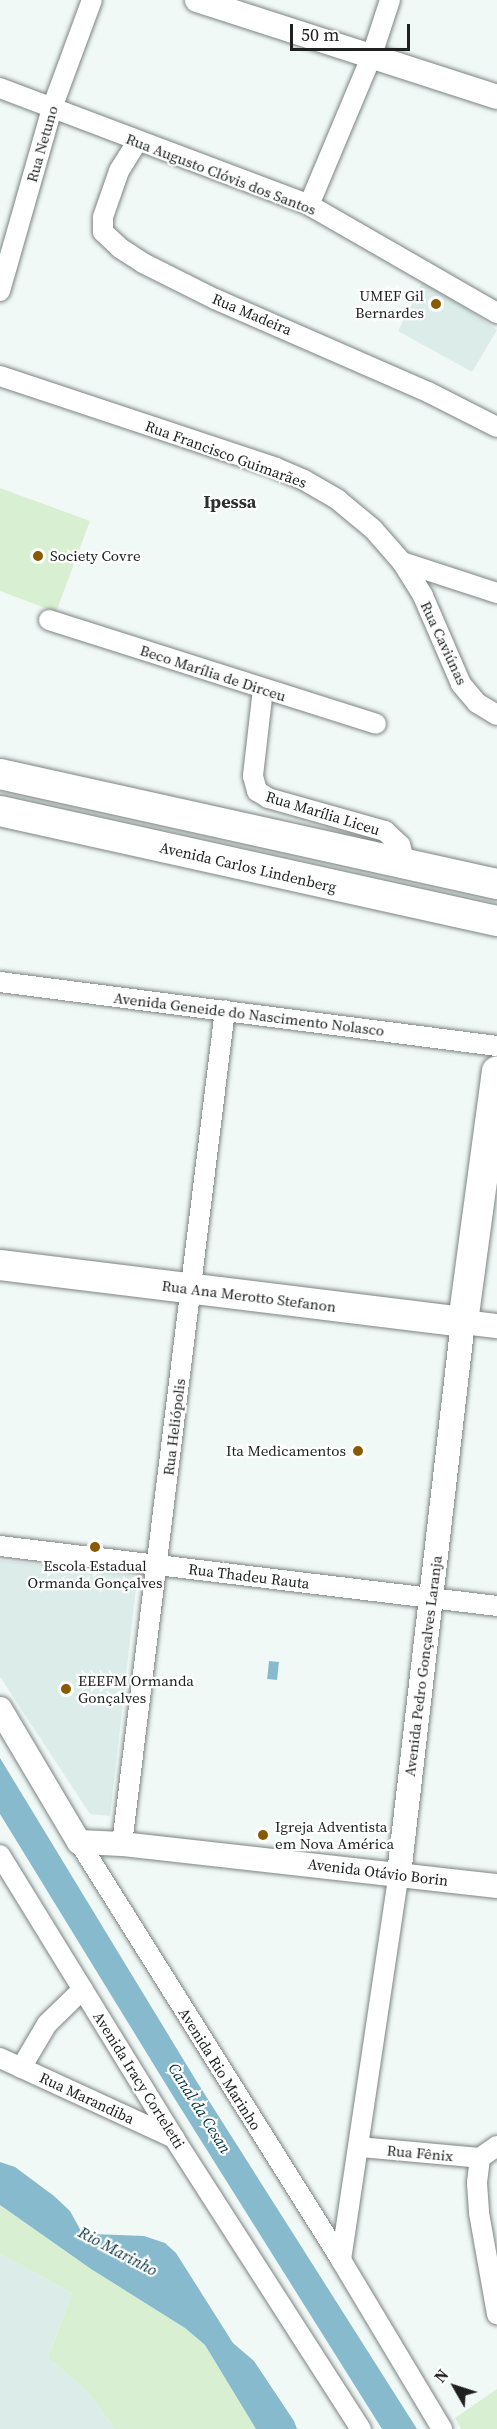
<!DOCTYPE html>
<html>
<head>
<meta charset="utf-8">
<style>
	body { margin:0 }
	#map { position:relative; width:497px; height:2429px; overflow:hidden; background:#f1f9f7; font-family:"Source Serif 4",serif }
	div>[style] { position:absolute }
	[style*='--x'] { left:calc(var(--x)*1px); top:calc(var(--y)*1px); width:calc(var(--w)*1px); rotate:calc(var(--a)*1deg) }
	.built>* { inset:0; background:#dcede9 }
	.green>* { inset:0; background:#d8f0d1 }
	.water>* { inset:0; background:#88bacd; transform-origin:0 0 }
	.roads { filter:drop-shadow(0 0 2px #7d8482) drop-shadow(0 0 2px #7d8482) }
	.minor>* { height:20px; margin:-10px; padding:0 10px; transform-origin:10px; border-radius:10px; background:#fff }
	.tertiary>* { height:24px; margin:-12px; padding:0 12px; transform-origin:12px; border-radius:12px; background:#fff }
	.primary>* { height:30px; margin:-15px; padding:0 15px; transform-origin:15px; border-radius:15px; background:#fff }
	.dots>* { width:16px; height:16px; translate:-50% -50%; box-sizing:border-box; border:3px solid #fff; border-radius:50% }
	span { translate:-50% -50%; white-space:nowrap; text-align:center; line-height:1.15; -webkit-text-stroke:4.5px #fff; paint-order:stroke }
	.street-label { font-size:15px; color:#1e2120 }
	.poi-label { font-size:15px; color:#1e2120 }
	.right { translate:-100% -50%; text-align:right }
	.left { translate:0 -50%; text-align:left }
	.water-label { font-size:16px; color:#00303d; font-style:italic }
	.quarter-label { font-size:18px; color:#2b302f; font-weight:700 }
	.north { position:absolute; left:425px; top:2357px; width:60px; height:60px; -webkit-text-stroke:4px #fff; paint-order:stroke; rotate:309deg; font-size:16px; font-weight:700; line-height:24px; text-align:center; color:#1e2120 }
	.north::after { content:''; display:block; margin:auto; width:21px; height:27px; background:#1e2120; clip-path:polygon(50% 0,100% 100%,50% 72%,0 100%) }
	.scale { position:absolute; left:290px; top:24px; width:120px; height:27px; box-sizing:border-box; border:3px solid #1e2120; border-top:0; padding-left:8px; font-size:18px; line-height:21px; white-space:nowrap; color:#1e2120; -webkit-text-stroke:4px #fff; paint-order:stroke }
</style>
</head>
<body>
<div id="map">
	<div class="built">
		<div style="clip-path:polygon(424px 279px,497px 330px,472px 372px,398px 331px)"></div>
		<div style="clip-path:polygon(0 1560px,134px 1576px,137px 1579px,110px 1816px,90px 1814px,0 1677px)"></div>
		<div style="clip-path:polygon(0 2254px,72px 2293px,48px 2358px,84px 2388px,115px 2429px,0 2429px)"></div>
	</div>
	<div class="green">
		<div style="clip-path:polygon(0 488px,90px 521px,56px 612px,0 591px)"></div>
		<div style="clip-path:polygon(0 2205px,91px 2269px,185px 2328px,205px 2345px,256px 2429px,115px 2429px,84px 2388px,48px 2358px,72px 2293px,0 2254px)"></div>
		<div style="clip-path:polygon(497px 2389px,497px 2429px,461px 2429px,455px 2418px)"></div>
	</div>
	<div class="water">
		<div style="left:269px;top:1661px;width:10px;height:18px;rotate:6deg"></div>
		<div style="clip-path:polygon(0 1758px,197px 2082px,417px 2429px,382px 2429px,173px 2096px,0 1814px)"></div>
		<div style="clip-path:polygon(0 2162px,15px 2167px,54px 2196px,70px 2211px,81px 2231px,93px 2234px,144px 2236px,165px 2243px,176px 2253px,233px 2343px,254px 2361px,294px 2421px,297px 2429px,256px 2429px,205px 2345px,185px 2328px,91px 2269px,0 2205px)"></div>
	</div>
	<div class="roads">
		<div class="minor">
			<div style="--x:0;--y:88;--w:330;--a:20.7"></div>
			<div style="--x:309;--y:205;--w:217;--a:29.9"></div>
			<div style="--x:137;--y:142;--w:34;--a:122"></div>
			<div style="--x:119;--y:171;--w:49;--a:109.2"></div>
			<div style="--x:103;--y:217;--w:15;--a:90"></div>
			<div style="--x:103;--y:232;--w:23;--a:43"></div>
			<div style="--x:120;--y:248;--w:27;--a:33"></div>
			<div style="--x:143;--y:263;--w:80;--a:26.6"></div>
			<div style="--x:215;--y:299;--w:232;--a:23.6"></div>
			<div style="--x:428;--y:392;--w:77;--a:26.9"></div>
			<div style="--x:309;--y:205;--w:163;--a:-67.2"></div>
			<div style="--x:372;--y:55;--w:58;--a:-71.9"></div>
			<div style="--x:0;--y:291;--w:190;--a:-74.1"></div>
			<div style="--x:52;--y:108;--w:115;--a:-69.7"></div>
			<div style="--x:0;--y:376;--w:291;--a:18.4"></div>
			<div style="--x:276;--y:468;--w:30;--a:23"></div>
			<div style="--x:304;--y:480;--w:39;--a:30"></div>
			<div style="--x:338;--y:500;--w:45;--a:39.6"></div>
			<div style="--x:373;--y:529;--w:44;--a:48.7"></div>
			<div style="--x:402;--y:562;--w:40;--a:58"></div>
			<div style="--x:423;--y:596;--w:96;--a:66.6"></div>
			<div style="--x:461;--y:684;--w:25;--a:50"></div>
			<div style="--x:477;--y:703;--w:23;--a:31"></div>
			<div style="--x:402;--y:562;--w:100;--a:18.1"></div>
			<div style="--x:49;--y:620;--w:343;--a:17.6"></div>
			<div style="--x:263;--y:689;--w:88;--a:96.6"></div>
			<div style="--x:253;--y:776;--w:16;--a:75"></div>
			<div style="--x:257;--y:791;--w:13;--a:32"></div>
			<div style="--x:268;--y:798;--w:122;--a:15.8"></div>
			<div style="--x:385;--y:831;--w:21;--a:43"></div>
			<div style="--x:400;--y:845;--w:22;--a:74"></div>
			<div style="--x:0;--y:982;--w:501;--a:7.34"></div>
			<div style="--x:0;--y:1546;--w:501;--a:6.88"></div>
			<div style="--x:79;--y:1842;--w:493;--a:57.9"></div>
			<div style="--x:341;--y:2260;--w:197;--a:59.1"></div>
			<div style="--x:122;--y:1844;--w:840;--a:-82.96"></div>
			<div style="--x:0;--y:1855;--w:332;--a:58.4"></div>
			<div style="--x:174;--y:2138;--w:346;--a:57.3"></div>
			<div style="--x:0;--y:2058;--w:192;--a:24.7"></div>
			<div style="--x:21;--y:2068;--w:51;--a:-59.4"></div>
			<div style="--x:47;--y:2024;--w:50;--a:-44.2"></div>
			<div style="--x:497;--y:2146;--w:21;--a:145"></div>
			<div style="--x:480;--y:2158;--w:25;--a:97"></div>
			<div style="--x:477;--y:2183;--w:30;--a:86"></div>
			<div style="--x:479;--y:2213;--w:103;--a:79.9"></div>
			<div style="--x:360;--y:2147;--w:121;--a:5.2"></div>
			<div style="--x:341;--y:2260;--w:390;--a:-81.5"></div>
		</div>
		<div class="tertiary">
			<div style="--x:197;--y:0;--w:315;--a:17.9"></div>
			<div style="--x:0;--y:1709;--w:155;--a:59.3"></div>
			<div style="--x:79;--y:1842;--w:43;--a:2.7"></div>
			<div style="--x:122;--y:1844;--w:377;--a:6.4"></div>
			<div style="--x:399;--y:1874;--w:556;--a:-83.39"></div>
			<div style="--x:463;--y:1322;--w:34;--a:7"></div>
		</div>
		<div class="primary">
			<div style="--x:0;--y:774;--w:509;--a:12.48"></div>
			<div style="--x:0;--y:811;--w:509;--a:12.48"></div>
			<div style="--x:0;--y:1265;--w:466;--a:7"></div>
			<div style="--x:463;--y:1322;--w:253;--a:-82.3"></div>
		</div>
	</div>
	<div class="dots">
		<div style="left:436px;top:304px;background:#895a00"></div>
		<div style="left:38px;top:556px;background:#895a00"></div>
		<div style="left:358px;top:1451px;background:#895a00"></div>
		<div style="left:95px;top:1547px;background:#895a00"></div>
		<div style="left:66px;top:1689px;background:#895a00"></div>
		<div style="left:263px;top:1835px;background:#895a00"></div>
	</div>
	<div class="street-label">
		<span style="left:42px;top:144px;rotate:-74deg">Rua Netuno</span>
		<span style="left:221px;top:174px;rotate:21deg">Rua Augusto Clóvis dos Santos</span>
		<span style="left:252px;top:314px;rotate:23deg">Rua Madeira</span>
		<span style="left:226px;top:454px;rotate:20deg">Rua Francisco Guimarães</span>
		<span style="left:444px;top:643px;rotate:65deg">Rua Caviúnas</span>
		<span style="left:213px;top:673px;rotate:18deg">Beco Marília de Dirceu</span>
		<span style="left:323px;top:813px;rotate:17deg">Rua Marília Liceu</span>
		<span style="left:248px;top:867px;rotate:13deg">Avenida Carlos Lindenberg</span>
		<span style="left:249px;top:1014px;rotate:7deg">Avenida Geneide do Nascimento Nolasco</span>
		<span style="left:249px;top:1296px;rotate:7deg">Rua Ana Merotto Stefanon</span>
		<span style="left:174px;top:1427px;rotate:-83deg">Rua Heliópolis</span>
		<span style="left:249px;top:1576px;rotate:7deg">Rua Thadeu Rauta</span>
		<span style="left:423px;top:1666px;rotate:-83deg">Avenida Pedro Gonçalves Laranja</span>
		<span style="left:378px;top:1872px;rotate:7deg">Avenida Otávio Borin</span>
		<span style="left:220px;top:2069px;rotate:58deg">Avenida Rio Marinho</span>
		<span style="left:139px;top:2080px;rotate:58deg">Avenida Iracy Corteletti</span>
		<span style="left:87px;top:2098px;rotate:25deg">Rua Marandiba</span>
		<span style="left:420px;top:2153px;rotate:5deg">Rua Fênix</span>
	</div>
	<div class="poi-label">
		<span class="right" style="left:424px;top:304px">UMEF Gil<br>Bernardes</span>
		<span class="left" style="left:50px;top:556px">Society Covre</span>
		<span class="right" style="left:346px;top:1451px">Ita Medicamentos</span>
		<span style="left:95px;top:1574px">Escola Estadual<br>Ormanda Gonçalves</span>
		<span class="left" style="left:78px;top:1689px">EEEFM Ormanda<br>Gonçalves</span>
		<span class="left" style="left:275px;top:1835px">Igreja Adventista<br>em Nova América</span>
	</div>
	<div class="water-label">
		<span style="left:200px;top:2108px;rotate:58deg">Canal da Cesan</span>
		<span style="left:118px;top:2251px;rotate:28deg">Rio Marinho</span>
	</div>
	<div class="quarter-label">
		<span style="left:230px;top:502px">Ipessa</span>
	</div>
	<div class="north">N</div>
	<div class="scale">50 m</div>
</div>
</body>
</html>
